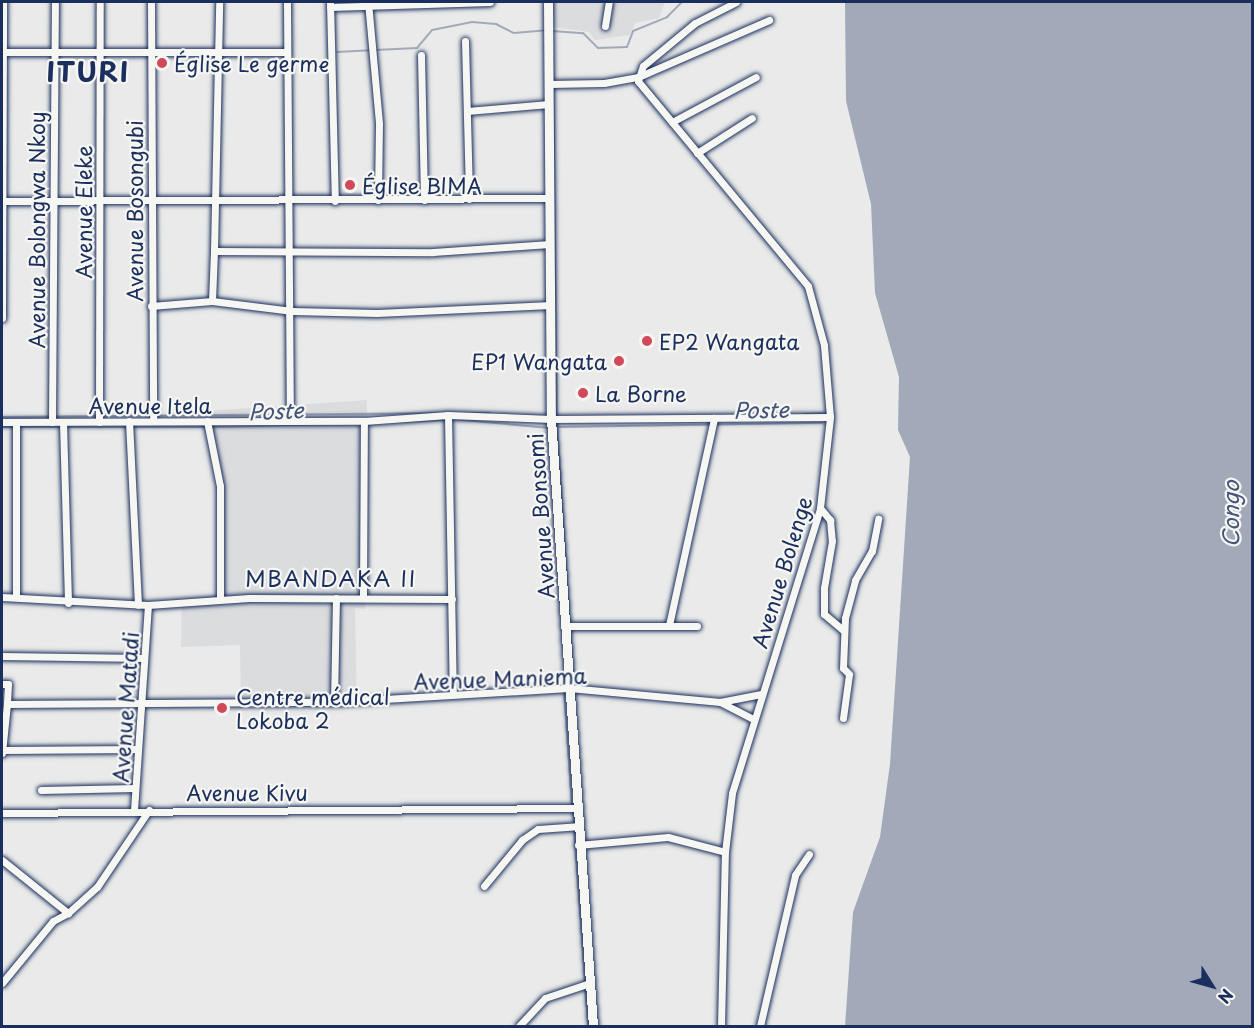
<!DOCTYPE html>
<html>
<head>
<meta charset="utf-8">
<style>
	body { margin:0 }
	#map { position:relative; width:1254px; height:1028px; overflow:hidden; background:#e9eae9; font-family:"Playpen Sans",sans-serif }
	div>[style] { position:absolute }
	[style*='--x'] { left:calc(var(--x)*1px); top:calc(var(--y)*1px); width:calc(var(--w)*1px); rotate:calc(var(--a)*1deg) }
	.built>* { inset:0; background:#dadcde }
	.water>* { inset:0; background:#a2aaba }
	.stream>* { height:2px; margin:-1px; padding:0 1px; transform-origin:1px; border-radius:1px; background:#a2aaba }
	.roads { filter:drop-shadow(0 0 2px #1b2f5e) drop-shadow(0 0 2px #1b2f5e) }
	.minor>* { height:7px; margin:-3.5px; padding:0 3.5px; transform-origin:3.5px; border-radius:3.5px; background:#f6f6f2 }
	.major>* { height:9px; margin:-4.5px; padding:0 4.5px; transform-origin:4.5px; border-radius:4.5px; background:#f6f6f2 }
	.dots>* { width:16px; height:16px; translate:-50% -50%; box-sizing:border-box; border:3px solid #f6f6f2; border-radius:50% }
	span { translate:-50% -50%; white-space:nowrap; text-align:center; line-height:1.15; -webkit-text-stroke:4.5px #f6f6f2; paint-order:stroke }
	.poi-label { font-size:21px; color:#1b2f5e }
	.left { translate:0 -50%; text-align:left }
	.right { translate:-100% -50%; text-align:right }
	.street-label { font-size:21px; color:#1b2f5e }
	.water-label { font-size:22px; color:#44547a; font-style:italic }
	.neighbourhood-label { font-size:22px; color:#1b2f5e; letter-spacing:1.5px }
	.district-label { font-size:27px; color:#1b2f5e; font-weight:700; letter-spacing:1.5px }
	.frame { position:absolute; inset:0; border:3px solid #1b2f5e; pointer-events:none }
	.north { position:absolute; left:1182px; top:956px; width:60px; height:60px; -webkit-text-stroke:4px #f6f6f2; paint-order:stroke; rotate:127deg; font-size:16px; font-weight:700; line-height:24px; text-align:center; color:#1b2f5e }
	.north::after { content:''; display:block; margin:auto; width:21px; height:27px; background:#1b2f5e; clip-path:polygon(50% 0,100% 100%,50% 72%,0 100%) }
</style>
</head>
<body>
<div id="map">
	<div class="built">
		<div style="clip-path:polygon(553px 2px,665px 2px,659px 18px,635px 23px,630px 35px,595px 40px,589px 32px,553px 27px)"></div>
		<div style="clip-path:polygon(367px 400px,365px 609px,355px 608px,357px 708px,241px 706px,240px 645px,181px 647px,182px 600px,219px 595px,219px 486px,206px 411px)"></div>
	</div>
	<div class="water">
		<div style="clip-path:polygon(845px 2px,1252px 2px,1252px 1026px,845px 1026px,853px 912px,880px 837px,890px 764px,910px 457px,898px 430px,899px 377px,875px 293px,871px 204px,846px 101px)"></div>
	</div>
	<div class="stream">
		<div style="--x:552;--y:31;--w:31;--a:4"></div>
		<div style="--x:583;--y:33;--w:21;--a:45"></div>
		<div style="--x:598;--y:48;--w:29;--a:-2"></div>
		<div style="--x:627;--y:47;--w:17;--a:-69"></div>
		<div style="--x:633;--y:31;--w:37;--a:-22"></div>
		<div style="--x:667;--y:17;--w:21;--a:-45"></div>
		<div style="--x:375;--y:50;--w:42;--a:-2.7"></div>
		<div style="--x:417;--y:48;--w:23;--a:-50"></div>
		<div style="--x:432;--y:30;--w:41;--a:-11.3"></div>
		<div style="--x:472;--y:22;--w:24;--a:5"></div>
		<div style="--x:496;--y:24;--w:20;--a:27"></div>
		<div style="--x:514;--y:33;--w:32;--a:-5"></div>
		<div style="--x:337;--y:52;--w:33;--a:-3"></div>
		<div style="--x:553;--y:56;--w:360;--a:89.4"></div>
		<div style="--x:804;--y:414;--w:18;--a:-3"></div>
		<div style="--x:2;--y:417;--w:488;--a:-0.5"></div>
		<div style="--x:451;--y:419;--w:99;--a:5.2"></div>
		<div style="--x:400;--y:422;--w:45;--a:-2.5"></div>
		<div style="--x:557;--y:422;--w:240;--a:86.4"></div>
		<div style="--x:2;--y:427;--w:204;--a:0"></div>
		<div style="--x:211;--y:427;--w:121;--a:-1.4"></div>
		<div style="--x:558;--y:427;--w:264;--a:-0.9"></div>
		<div style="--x:564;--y:673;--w:13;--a:90"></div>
		<div style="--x:564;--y:691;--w:114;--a:86"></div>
		<div style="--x:573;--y:811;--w:12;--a:85"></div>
		<div style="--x:574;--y:829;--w:153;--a:85.9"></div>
		<div style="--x:585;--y:988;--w:36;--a:85"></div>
	</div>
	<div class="roads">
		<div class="minor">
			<div style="--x:151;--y:2;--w:419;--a:89.7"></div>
			<div style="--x:287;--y:2;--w:419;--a:89.6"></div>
			<div style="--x:330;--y:2;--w:199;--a:88.6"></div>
			<div style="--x:368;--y:2;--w:122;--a:84.8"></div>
			<div style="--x:379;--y:124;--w:76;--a:90.8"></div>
			<div style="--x:330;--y:7;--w:160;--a:-1.8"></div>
			<div style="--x:605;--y:26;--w:24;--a:-81"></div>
			<div style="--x:465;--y:41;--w:158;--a:88.5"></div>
			<div style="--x:2;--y:52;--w:285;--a:0"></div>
			<div style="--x:421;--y:55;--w:145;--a:88.8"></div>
			<div style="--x:549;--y:84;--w:55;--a:-1"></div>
			<div style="--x:604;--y:83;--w:35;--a:-10"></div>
			<div style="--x:638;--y:77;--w:143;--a:-23.5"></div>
			<div style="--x:467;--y:111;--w:82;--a:-4.9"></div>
			<div style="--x:672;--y:122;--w:95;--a:-28.2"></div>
			<div style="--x:697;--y:153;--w:65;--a:-32.5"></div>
			<div style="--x:2;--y:201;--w:548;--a:-0.31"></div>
			<div style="--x:214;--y:251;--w:249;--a:-88.8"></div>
			<div style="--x:212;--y:301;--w:50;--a:-87.7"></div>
			<div style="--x:214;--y:251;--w:219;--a:0.3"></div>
			<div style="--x:433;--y:252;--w:117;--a:-3.9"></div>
			<div style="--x:151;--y:306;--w:61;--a:-4.7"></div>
			<div style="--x:212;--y:301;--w:81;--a:7.1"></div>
			<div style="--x:292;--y:311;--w:85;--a:1.3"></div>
			<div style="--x:377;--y:313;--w:174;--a:-2.6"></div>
			<div style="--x:2;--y:318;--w:316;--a:-89.8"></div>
			<div style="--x:448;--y:415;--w:279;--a:89"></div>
			<div style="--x:129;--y:421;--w:184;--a:87.2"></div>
			<div style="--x:207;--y:421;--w:66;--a:78.7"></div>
			<div style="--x:220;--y:486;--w:113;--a:90"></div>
			<div style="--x:2;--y:422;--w:362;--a:-0.2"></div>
			<div style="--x:364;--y:421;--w:84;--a:-4.1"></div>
			<div style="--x:448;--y:415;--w:103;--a:2.2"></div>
			<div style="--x:551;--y:419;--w:279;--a:-0.4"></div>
			<div style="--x:16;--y:422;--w:175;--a:90"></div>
			<div style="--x:52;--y:422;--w:420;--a:-89.6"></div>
			<div style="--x:63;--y:422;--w:181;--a:88.4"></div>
			<div style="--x:99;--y:422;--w:420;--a:-89.9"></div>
			<div style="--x:820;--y:508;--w:16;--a:50"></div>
			<div style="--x:830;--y:520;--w:21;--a:85"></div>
			<div style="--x:832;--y:541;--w:48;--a:99.7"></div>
			<div style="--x:824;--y:588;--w:26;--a:90"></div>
			<div style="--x:824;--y:614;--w:26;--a:40"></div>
			<div style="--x:2;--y:597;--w:146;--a:3.1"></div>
			<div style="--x:148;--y:605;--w:101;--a:-4"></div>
			<div style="--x:249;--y:598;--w:203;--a:0.3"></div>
			<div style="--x:363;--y:597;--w:176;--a:-89.7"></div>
			<div style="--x:669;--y:625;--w:212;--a:-77.7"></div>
			<div style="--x:565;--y:626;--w:132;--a:0"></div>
			<div style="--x:2;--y:656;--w:142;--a:0.8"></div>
			<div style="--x:2;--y:684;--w:6;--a:0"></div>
			<div style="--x:8;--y:684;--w:20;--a:93"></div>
			<div style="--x:334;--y:702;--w:104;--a:-88.9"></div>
			<div style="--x:720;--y:702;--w:37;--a:27"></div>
			<div style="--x:843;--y:718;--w:44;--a:-82.2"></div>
			<div style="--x:849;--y:674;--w:8;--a:-135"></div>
			<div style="--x:843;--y:668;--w:50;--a:-87.7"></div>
			<div style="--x:845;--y:618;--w:39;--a:-75"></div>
			<div style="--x:855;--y:580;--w:34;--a:-60"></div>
			<div style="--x:872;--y:551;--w:33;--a:-79"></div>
			<div style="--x:2;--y:750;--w:135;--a:-0.4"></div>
			<div style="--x:2;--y:753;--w:49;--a:-84.2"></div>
			<div style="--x:7;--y:704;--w:327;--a:-0.4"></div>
			<div style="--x:334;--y:702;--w:235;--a:-3.4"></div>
			<div style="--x:569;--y:688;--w:152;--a:5.3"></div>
			<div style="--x:720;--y:702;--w:42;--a:-11"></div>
			<div style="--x:41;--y:790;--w:94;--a:-1.2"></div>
			<div style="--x:134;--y:810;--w:205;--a:-86.1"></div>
			<div style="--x:2;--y:813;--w:574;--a:-0.5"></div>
			<div style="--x:578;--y:845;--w:90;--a:-5.1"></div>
			<div style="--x:668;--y:837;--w:59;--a:14.7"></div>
			<div style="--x:2;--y:860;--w:85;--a:38.8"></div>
			<div style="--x:484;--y:886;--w:60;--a:-50.4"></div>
			<div style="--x:522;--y:840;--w:19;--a:-35"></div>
			<div style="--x:538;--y:829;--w:39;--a:-4"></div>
			<div style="--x:2;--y:983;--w:80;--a:-50.6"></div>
			<div style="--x:53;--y:921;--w:17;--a:-28"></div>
			<div style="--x:68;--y:913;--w:39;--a:-42"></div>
			<div style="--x:97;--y:887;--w:93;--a:-56"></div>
			<div style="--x:519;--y:1026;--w:38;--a:-47"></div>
			<div style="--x:545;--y:998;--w:47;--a:-18.4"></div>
			<div style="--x:721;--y:1026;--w:174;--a:-88.7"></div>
			<div style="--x:725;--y:852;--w:59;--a:-83.2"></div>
			<div style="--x:732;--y:793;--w:298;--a:-72.8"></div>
			<div style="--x:820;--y:508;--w:92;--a:-83.7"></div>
			<div style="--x:830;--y:417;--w:72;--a:-94.8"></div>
			<div style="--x:824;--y:345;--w:61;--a:-105.2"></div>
			<div style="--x:808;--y:286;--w:266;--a:-129.7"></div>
			<div style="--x:638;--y:81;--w:16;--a:-72"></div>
			<div style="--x:643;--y:66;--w:67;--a:-39.6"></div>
			<div style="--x:695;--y:23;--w:46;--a:-27.1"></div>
			<div style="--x:760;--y:1026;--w:155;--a:-76.9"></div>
			<div style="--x:795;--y:875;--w:25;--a:-56"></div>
		</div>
		<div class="major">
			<div style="--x:548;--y:2;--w:417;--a:89.6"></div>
			<div style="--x:551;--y:419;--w:608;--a:86.04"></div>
		</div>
	</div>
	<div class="dots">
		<div style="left:162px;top:63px;background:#d1495b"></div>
		<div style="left:350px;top:185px;background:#d1495b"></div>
		<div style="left:647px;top:341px;background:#d1495b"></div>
		<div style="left:619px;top:361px;background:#d1495b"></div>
		<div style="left:583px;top:393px;background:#d1495b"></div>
		<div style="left:222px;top:708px;background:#d1495b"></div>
	</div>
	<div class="poi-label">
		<span class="left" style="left:174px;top:63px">Église Le germe</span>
		<span class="left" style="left:362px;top:185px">Église BIMA</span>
		<span class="left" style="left:659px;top:341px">EP2 Wangata</span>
		<span class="right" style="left:607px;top:361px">EP1 Wangata</span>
		<span class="left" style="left:595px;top:393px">La Borne</span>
		<span class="left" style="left:236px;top:708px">Centre médical<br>Lokoba 2</span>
	</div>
	<div class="street-label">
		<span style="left:134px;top:211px;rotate:-90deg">Avenue Bosongubi</span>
		<span style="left:83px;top:212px;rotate:-90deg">Avenue Eleke</span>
		<span style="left:36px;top:230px;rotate:-90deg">Avenue Bolongwa Nkoy</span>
		<span style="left:150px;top:405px">Avenue Itela</span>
		<span style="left:540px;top:516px;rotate:-94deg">Avenue Bonsomi</span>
		<span style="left:781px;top:572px;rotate:-73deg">Avenue Bolenge</span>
		<span style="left:500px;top:678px;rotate:-2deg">Avenue Maniema</span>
		<span style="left:125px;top:707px;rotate:-86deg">Avenue Matadi</span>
		<span style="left:247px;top:792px">Avenue Kivu</span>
	</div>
	<div class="water-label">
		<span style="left:761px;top:409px;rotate:-1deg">Poste</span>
		<span style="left:276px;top:410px;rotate:-2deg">Poste</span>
		<span style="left:1230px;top:514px;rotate:-90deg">Congo</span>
	</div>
	<div class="neighbourhood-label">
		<span style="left:331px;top:578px">MBANDAKA II</span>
	</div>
	<div class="district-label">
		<span style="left:88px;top:71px">ITURI</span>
	</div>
	<div class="frame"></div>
	<div class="north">N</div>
</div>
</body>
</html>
